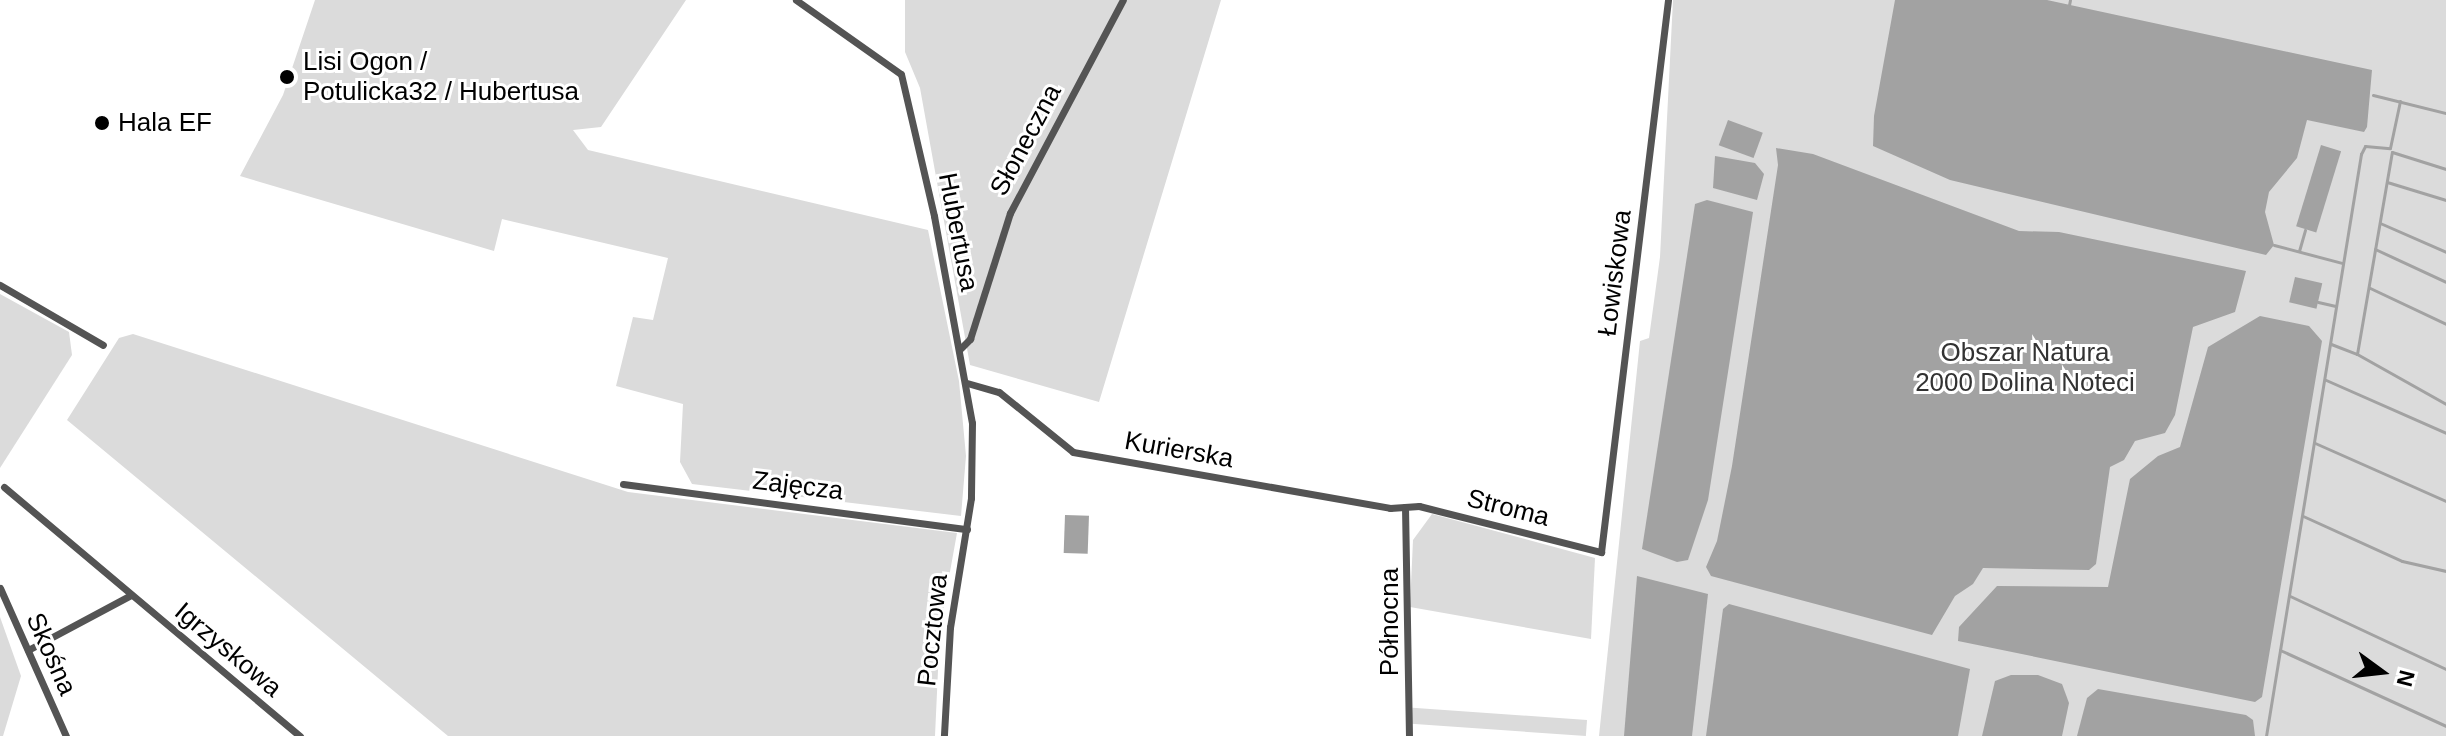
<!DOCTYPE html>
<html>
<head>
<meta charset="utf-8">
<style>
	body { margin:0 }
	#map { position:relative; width:2446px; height:736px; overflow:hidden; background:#fff; font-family:Helvetica,sans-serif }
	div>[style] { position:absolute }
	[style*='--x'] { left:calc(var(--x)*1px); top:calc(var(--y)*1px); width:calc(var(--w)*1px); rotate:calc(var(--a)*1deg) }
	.green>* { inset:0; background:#dbdbdb; transform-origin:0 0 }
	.water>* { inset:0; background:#a2a2a2; transform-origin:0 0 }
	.stream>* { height:3px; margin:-1.5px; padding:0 1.5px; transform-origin:1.5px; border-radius:1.5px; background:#a2a2a2 }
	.minor>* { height:7px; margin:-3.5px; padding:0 3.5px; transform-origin:3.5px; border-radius:3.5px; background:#545454 }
	.dots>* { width:22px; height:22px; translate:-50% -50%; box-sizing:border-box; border:4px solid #fff; border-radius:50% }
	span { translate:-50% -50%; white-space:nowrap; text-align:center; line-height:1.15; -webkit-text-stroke:6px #fff; paint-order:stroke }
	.poi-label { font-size:26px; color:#000 }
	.left { translate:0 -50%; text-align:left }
	.street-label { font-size:26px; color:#000 }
	.park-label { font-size:26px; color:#323232 }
	.north { position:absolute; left:2342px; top:632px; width:80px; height:80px; -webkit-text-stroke:6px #fff; paint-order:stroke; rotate:105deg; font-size:22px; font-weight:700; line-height:32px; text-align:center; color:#000 }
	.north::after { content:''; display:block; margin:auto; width:28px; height:36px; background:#000; clip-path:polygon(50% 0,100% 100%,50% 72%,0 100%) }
</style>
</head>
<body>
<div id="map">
	<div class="green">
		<div style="clip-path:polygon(315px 0,686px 0,601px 127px,573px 130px,588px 150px,928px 230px,959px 381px,966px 456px,961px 516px,692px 484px,680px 462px,683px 404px,616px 386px,633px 317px,653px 320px,668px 258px,502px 219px,494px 251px,240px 176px,283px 95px)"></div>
		<div style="clip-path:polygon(905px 0,1221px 0,1099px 402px,970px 365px,920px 88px,905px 52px)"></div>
		<div style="clip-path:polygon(1673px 0,2446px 0,2446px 736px,1599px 736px,1640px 341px,1649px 338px,1660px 257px)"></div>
		<div style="clip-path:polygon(0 294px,69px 332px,72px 355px,0 468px)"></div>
		<div style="clip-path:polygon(133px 334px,628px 492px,957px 533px,940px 627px,935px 736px,448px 736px,67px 420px,119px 338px)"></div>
		<div style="clip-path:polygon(1432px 514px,1595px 558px,1591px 639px,1410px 607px,1413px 540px)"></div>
		<div style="clip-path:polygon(0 617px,21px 676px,3px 736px,0 736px)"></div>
		<div style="left:1587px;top:720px;width:16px;height:175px;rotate:94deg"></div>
	</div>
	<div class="water">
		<div style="clip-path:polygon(1895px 0,2047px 0,2372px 70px,2367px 127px,2364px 132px,2307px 120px,2297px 158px,2269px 192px,2265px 212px,2274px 245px,2266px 255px,1950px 180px,1873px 146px,1874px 116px)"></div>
		<div style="left:1728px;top:120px;width:37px;height:27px;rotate:20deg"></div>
		<div style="left:2321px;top:145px;width:21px;height:85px;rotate:17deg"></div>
		<div style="clip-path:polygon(1776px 148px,1813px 154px,2019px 231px,2059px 232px,2246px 271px,2235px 312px,2193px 327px,2175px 415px,2165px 433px,2135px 441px,2124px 460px,2110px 467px,2096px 564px,2089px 570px,1983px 568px,1973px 584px,1955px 596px,1932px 635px,1711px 576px,1706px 567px,1717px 541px,1732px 466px,1778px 165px)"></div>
		<div style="clip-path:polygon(1715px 156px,1755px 163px,1764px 174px,1757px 200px,1713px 188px)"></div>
		<div style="clip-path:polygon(1707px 200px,1753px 212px,1708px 500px,1688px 560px,1677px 562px,1642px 549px,1695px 204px)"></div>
		<div style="left:2295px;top:277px;width:28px;height:26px;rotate:13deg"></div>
		<div style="clip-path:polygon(2260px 316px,2309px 326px,2322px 341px,2262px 697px,2255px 702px,1958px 641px,1959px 627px,1997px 586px,2108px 587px,2130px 479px,2158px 456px,2180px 447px,2208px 347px)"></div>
		<div style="left:1065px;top:515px;width:24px;height:38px;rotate:2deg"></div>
		<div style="clip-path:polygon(1637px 576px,1708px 594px,1692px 736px,1624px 736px)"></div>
		<div style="clip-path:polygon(1729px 604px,1970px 669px,1958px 736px,1706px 736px,1723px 609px)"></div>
		<div style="clip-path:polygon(2011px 675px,2038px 675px,2062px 684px,2069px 703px,2062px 736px,1982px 736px,1995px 681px)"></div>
		<div style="clip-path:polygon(2098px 689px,2246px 715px,2253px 720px,2255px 736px,2077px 736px,2087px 698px)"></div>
	</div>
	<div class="stream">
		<div style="--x:2069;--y:5;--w:5;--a:-79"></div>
		<div style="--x:2373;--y:95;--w:75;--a:13.9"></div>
		<div style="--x:2392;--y:152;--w:57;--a:17.5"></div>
		<div style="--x:2387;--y:182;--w:62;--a:17"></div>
		<div style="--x:2380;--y:223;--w:72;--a:23.7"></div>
		<div style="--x:2274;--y:245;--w:70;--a:14.8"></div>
		<div style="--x:2375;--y:249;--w:78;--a:24.9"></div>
		<div style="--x:2299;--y:251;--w:22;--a:-74"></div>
		<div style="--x:2370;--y:288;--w:84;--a:25.3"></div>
		<div style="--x:2318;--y:302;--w:18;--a:13"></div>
		<div style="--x:2331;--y:344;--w:28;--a:21"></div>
		<div style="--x:2357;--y:354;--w:205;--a:-80.2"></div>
		<div style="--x:2357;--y:354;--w:102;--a:29.3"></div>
		<div style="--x:2326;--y:380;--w:131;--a:23.8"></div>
		<div style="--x:2315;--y:443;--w:143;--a:23.9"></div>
		<div style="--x:2303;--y:516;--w:109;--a:24.4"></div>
		<div style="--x:2402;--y:561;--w:45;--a:12.8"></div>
		<div style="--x:2290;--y:596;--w:172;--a:25.1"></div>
		<div style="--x:2280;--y:650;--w:183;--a:24.6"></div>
		<div style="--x:2266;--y:736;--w:590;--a:-80.73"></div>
		<div style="--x:2361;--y:154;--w:9;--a:-63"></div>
		<div style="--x:2365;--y:146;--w:25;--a:5"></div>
		<div style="--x:2390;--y:148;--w:48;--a:-78"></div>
	</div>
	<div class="minor">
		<div style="--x:796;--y:0;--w:128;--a:35.2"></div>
		<div style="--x:901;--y:74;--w:146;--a:76.9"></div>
		<div style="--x:934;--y:216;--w:210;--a:79.6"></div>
		<div style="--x:972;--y:423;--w:75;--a:90.8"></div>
		<div style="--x:971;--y:498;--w:131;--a:99.2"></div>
		<div style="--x:950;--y:627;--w:109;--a:93.2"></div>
		<div style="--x:0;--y:285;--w:119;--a:30.2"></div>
		<div style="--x:961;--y:348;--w:13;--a:-45"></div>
		<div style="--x:970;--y:339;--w:132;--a:-72.4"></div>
		<div style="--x:1010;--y:213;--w:241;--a:-62.1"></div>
		<div style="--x:967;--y:383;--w:33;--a:16"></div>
		<div style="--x:999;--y:392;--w:95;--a:39"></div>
		<div style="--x:1073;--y:452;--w:322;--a:10"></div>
		<div style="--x:1390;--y:508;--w:29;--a:-4"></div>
		<div style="--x:1419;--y:506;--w:188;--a:14.2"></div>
		<div style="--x:1601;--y:552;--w:556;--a:-83.08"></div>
		<div style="--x:623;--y:484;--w:347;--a:7.5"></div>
		<div style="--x:4;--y:487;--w:387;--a:40.1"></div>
		<div style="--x:1405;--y:507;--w:229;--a:89"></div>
		<div style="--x:0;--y:588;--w:162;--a:66"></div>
		<div style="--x:28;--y:650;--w:117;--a:-28.1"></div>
	</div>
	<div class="dots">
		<div style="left:287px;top:77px;background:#000"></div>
		<div style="left:102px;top:123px;background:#000"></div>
	</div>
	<div class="poi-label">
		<span class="left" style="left:303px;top:77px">Lisi Ogon /<br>Potulicka32 / Hubertusa</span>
		<span class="left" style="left:118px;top:123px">Hala EF</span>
	</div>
	<div class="street-label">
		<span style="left:1026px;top:140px;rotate:-62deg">Słoneczna</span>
		<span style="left:958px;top:232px;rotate:79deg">Hubertusa</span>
		<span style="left:1615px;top:273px;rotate:-83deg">Łowiskowa</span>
		<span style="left:1179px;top:450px;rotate:10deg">Kurierska</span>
		<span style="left:798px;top:486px;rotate:7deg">Zajęcza</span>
		<span style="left:1508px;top:508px;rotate:14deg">Stroma</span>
		<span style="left:1390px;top:622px;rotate:-90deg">Północna</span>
		<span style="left:933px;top:630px;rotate:-84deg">Pocztowa</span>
		<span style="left:228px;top:650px;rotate:40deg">Igrzyskowa</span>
		<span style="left:51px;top:654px;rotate:66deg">Skośna</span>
	</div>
	<div class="park-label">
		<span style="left:2025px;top:368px">Obszar Natura<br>2000 Dolina Noteci</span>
	</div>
	<div class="north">N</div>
</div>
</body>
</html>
